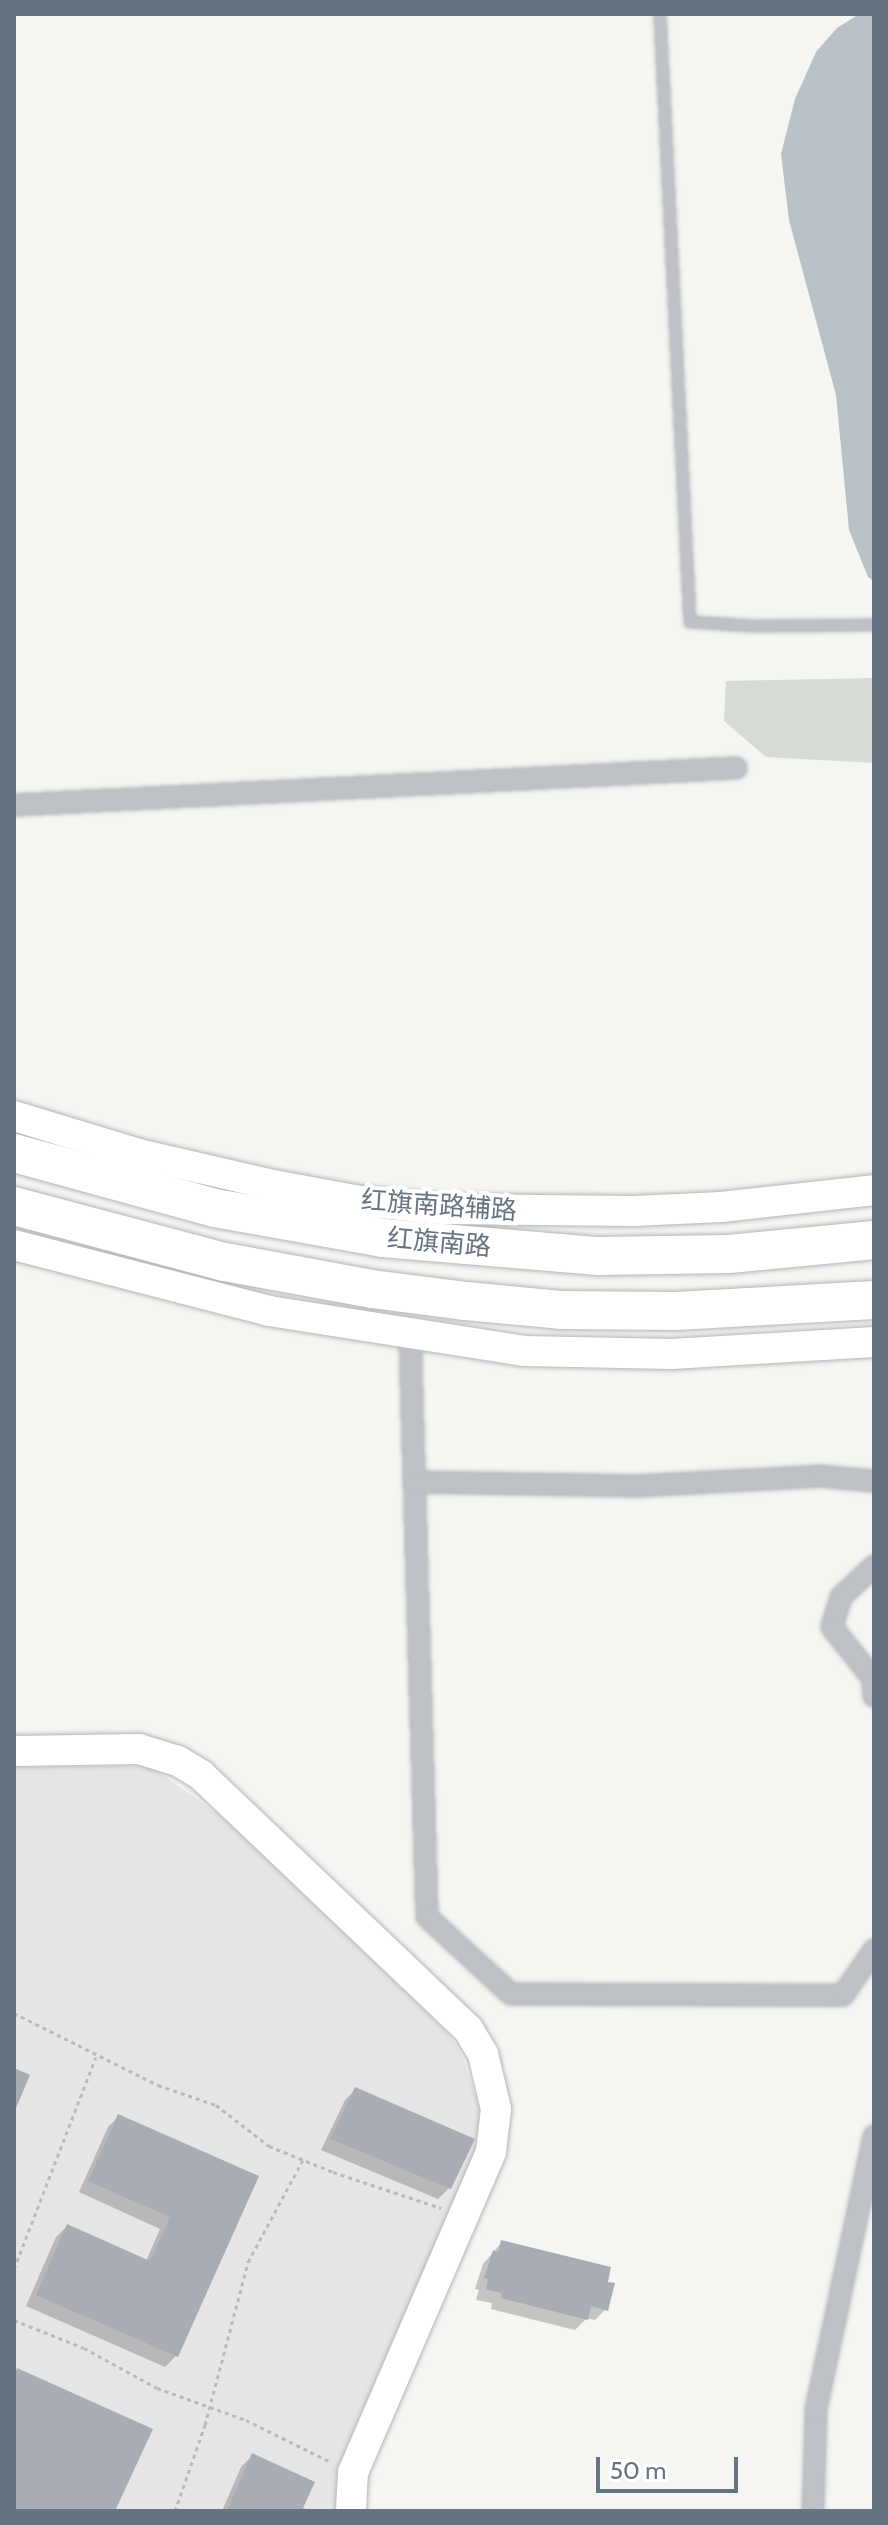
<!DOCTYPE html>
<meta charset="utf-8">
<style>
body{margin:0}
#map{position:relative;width:888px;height:2525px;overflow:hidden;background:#f5f5f2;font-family:Cabin,"Noto Sans SC",sans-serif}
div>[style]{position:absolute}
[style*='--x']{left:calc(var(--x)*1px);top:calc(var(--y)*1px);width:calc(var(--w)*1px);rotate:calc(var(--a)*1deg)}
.built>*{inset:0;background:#e5e6e5}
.green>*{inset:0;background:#d6dbd3}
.water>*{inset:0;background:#b8c2c7}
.shadow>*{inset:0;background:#0003}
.building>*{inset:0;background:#a7adb3}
.path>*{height:3px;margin-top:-1.5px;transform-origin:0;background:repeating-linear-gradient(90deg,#b8babd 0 4px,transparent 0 8px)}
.roads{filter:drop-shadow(0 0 2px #b3b7bb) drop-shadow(0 0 2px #b3b7bb)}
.lane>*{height:10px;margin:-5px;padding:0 5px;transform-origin:5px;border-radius:5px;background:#bec1c5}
.street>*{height:20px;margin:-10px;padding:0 10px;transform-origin:10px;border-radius:10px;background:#bec1c5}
.secondary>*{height:30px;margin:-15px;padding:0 15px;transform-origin:15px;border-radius:15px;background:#fff}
.highway>*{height:38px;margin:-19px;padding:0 19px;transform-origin:19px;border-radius:19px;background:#fff}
span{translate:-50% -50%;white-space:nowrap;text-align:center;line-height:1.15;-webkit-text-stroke:8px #fff;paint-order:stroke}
.street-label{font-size:26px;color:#667380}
.frame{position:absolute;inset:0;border:16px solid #667380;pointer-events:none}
.scale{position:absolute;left:596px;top:2457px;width:142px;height:36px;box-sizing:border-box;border:4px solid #667380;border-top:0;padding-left:10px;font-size:24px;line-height:28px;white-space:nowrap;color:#667380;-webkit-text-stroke:6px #fff;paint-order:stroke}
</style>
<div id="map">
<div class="built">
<i style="clip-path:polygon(150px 1766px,229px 1822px,447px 2032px,461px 2053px,479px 2106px,480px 2139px,465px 2183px,346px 2449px,336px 2511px,14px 2511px,14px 1767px)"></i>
</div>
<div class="green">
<i style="clip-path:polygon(874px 678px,874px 763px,766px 757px,724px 721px,726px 681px)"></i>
</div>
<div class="water">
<i style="clip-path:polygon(859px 14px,874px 14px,874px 581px,868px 577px,849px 530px,836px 395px,789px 220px,781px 154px,795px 99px,816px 52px,837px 28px)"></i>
</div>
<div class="shadow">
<i style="clip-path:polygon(356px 2089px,449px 2188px,438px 2199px,321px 2150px,345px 2100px)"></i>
<i style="clip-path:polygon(119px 2116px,256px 2177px,176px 2356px,165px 2367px,26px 2306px,56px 2237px,67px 2226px,146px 2261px,160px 2229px,79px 2192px,108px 2127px)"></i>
<i style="clip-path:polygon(502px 2242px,605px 2284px,606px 2309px,595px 2320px,587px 2318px,575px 2330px,491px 2309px,492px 2303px,476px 2300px,479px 2290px,475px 2289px,483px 2264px)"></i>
<i style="clip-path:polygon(252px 2456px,301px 2509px,306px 2511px,222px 2511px,241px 2467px)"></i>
</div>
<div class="building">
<i style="clip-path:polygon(14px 2068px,30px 2075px,14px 2113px)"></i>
<i style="clip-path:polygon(355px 2087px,475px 2139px,451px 2189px,330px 2139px)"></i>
<i style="clip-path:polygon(118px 2114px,259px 2176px,178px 2357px,36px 2295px,67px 2224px,150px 2261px,170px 2217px,88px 2181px)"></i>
<i style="clip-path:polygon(501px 2240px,611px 2267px,608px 2282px,615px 2283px,608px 2311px,591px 2306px,588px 2320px,501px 2298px,502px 2293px,486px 2289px,488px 2279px,484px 2278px,493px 2250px,498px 2252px)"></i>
<i style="clip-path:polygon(17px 2368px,153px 2429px,115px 2511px,14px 2511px,14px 2376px)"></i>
<i style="clip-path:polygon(252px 2453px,315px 2482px,303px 2508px,311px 2511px,227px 2511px)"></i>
</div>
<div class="path">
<i style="--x:14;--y:2013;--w:161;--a:26.6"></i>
<i style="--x:158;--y:2085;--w:61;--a:19"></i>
<i style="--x:216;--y:2105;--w:67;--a:37.7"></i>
<i style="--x:269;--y:2146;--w:69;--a:22.1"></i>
<i style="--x:333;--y:2172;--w:114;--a:18.4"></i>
<i style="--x:14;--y:2269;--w:227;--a:-68.9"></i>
<i style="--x:14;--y:2320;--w:75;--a:21.8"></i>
<i style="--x:84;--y:2348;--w:83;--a:28.7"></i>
<i style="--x:157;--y:2388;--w:95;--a:19.8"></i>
<i style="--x:246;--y:2420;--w:95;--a:26.3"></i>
<i style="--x:175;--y:2511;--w:91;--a:-70.8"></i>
<i style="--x:205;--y:2425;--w:169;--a:-75.2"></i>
<i style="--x:248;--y:2262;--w:116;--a:-61.7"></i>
</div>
<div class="roads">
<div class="lane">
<i style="--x:660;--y:14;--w:609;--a:87.18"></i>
<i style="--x:690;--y:622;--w:64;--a:3.6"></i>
<i style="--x:754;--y:626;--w:120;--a:-0.5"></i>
</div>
<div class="street">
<i style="--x:14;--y:805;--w:723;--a:-2.93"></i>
<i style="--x:410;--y:1334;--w:583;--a:88.33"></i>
<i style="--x:427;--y:1917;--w:114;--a:42.5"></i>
<i style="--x:511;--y:1994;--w:332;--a:0.2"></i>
<i style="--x:843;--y:1995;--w:55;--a:-55.4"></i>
<i style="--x:414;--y:1482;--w:223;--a:1"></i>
<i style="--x:637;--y:1486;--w:182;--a:-3.1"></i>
<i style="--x:819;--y:1476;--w:55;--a:5.2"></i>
<i style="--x:874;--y:1566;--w:45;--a:136.8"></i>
<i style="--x:841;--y:1597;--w:31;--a:107"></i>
<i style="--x:832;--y:1627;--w:66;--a:51.7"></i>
<i style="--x:873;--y:1679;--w:17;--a:87"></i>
<i style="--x:813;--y:2511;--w:102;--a:-88.3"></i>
<i style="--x:816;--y:2409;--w:279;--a:-78"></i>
</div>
<div class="secondary">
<i style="--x:14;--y:1116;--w:131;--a:16.9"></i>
<i style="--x:139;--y:1154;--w:138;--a:13"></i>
<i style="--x:273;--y:1185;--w:87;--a:10.5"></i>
<i style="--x:359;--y:1201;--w:83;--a:5.5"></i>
<i style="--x:442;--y:1209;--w:192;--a:0.6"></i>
<i style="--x:634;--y:1211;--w:87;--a:-2.6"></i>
<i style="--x:721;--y:1207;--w:154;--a:-6.3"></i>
<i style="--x:14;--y:1245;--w:263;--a:14.5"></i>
<i style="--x:269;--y:1311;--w:258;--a:8.9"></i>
<i style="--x:524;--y:1351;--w:148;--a:1.2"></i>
<i style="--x:672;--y:1354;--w:202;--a:-3.4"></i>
<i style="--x:14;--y:1751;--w:125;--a:-0.9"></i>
<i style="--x:139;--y:1749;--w:41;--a:17.1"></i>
<i style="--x:178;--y:1761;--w:27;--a:31"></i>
<i style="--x:201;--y:1775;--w:369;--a:43.6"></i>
<i style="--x:468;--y:2029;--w:29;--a:59"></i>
<i style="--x:483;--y:2054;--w:57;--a:76.7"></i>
<i style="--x:496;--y:2109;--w:43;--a:96.6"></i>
<i style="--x:491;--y:2152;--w:348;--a:113.3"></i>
<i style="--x:353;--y:2472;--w:39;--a:93"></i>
</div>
<div class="highway">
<i style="--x:14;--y:1153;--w:208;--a:15.3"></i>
<i style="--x:215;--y:1208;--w:171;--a:10.1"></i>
<i style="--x:383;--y:1238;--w:216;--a:4.8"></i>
<i style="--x:598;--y:1256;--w:131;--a:-0.9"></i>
<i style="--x:729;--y:1254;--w:146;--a:-5.5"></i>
<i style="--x:14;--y:1206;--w:218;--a:14.9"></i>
<i style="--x:225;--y:1262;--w:149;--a:10.4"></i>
<i style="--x:372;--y:1289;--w:95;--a:7.3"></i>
<i style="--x:466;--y:1301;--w:95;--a:5.4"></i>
<i style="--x:561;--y:1310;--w:115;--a:0.5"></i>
<i style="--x:676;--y:1311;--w:198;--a:-3.2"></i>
</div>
</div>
<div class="street-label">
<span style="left:439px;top:1206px;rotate:4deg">红旗南路辅路</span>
<span style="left:439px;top:1243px;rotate:5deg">红旗南路</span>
</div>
<div class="frame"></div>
<div class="scale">50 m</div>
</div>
